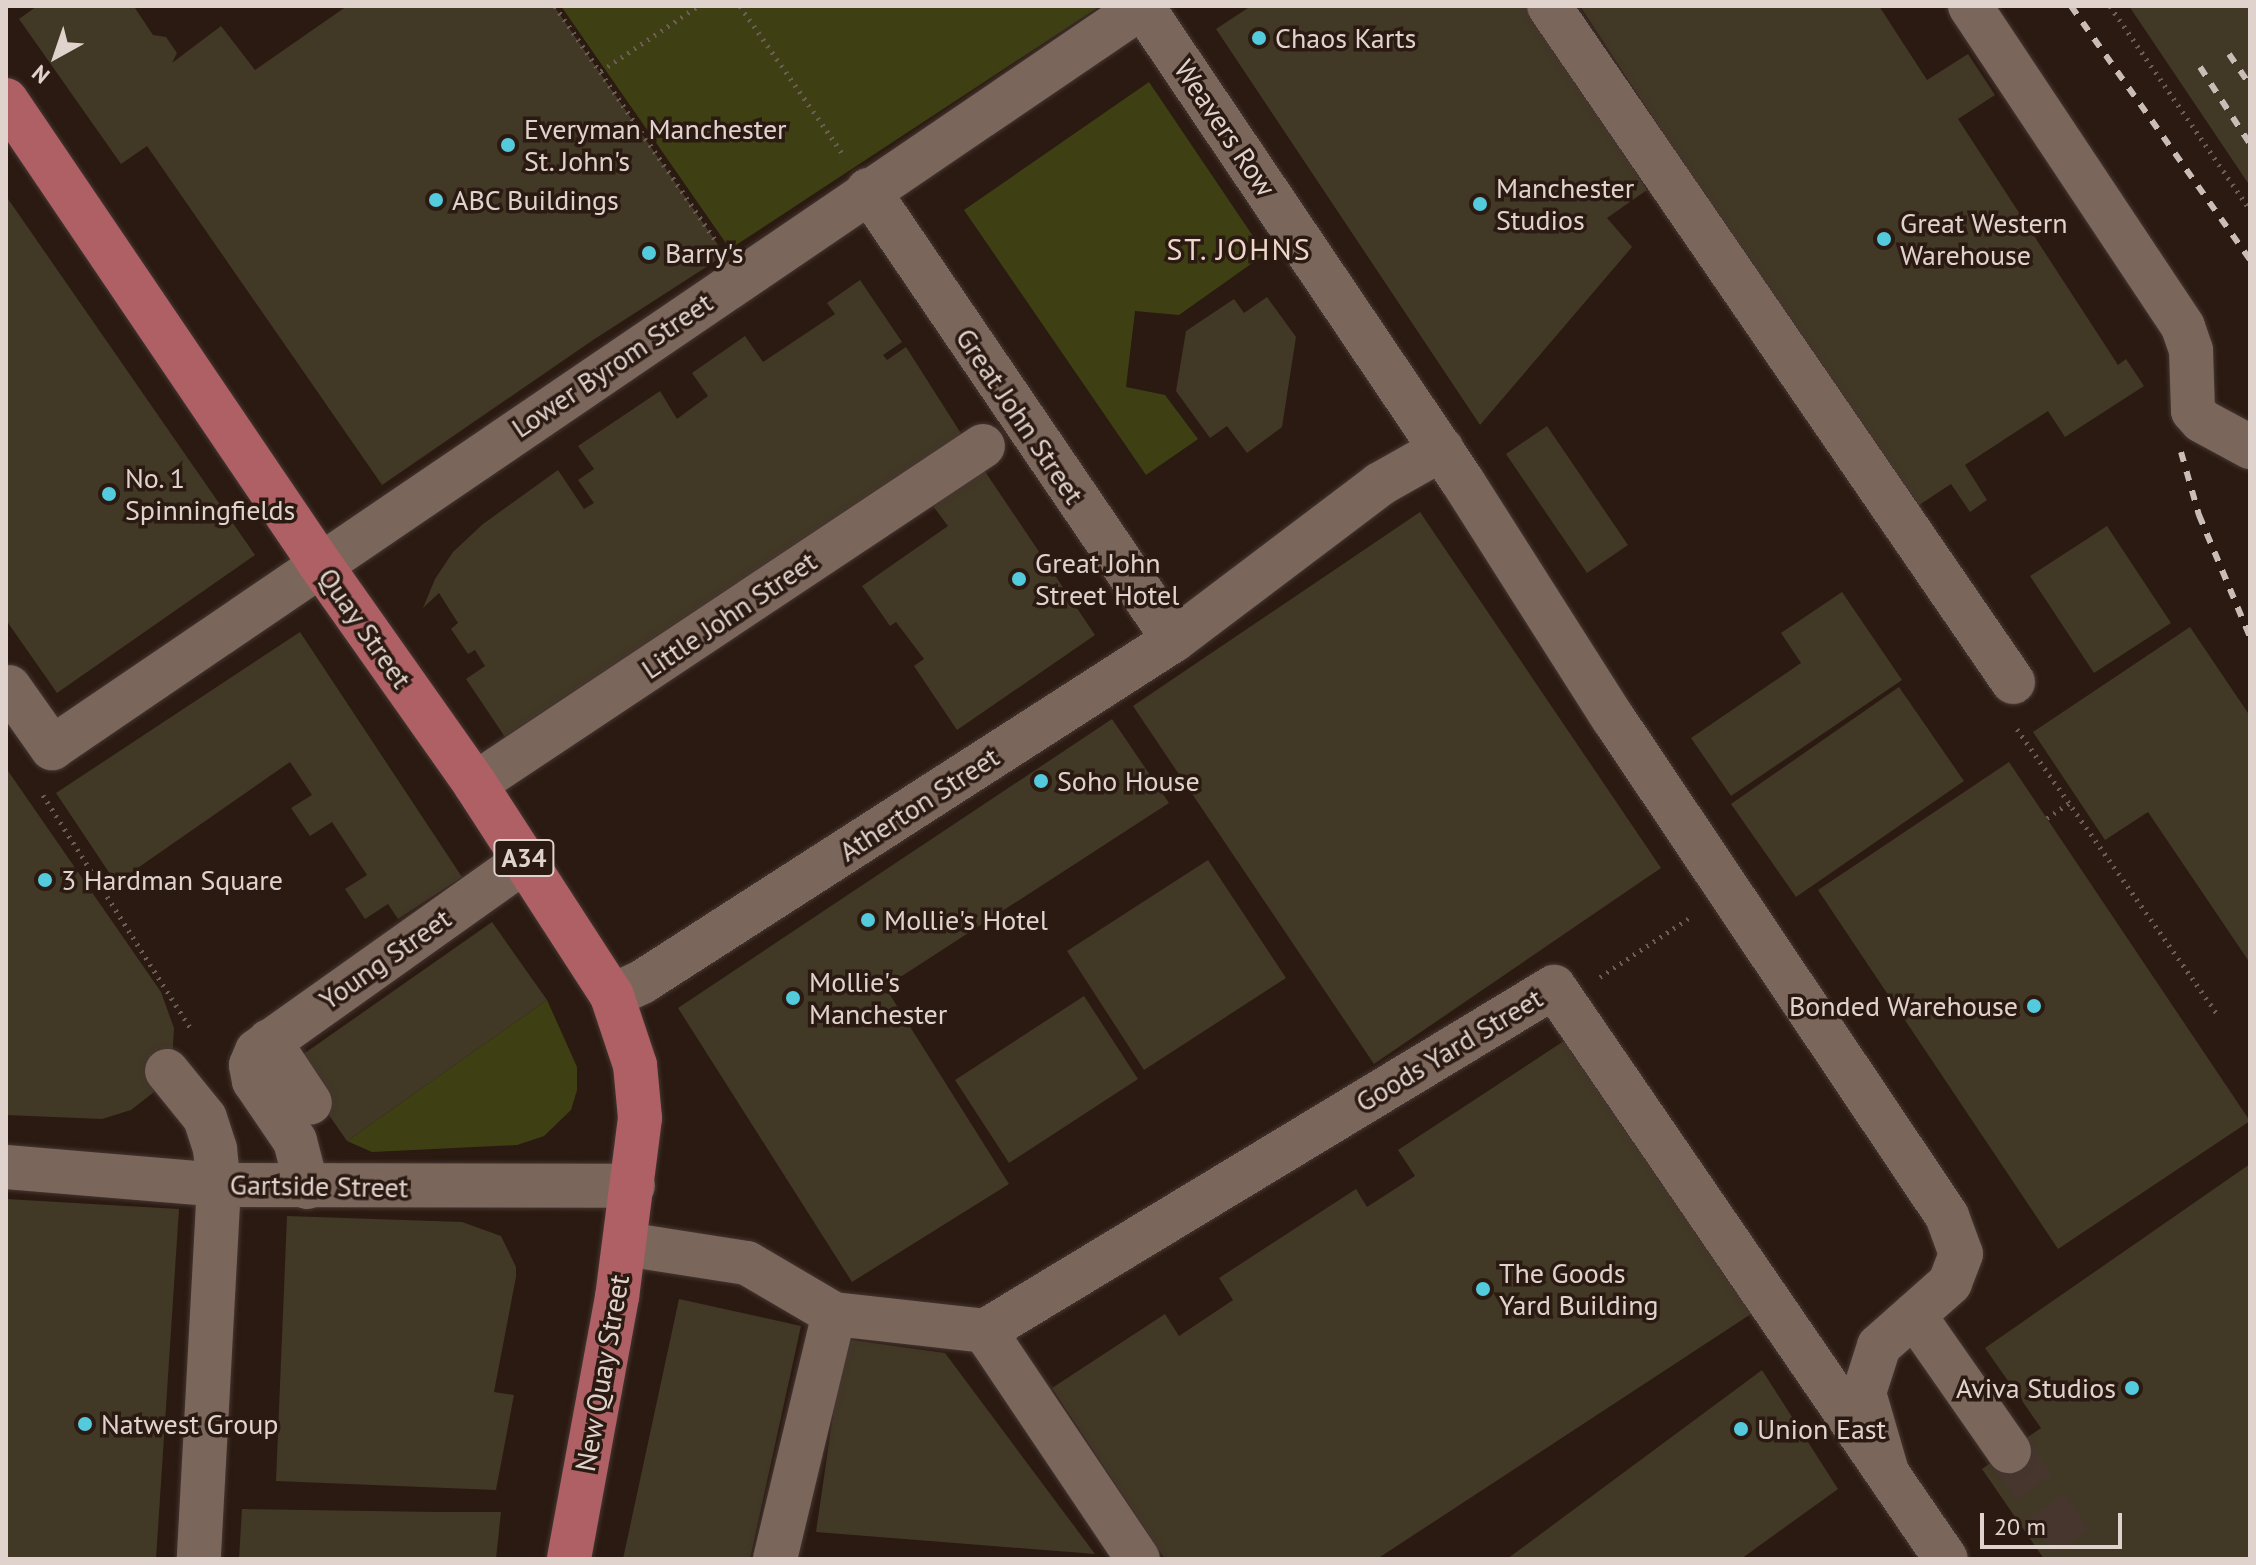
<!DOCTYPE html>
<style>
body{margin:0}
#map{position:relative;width:2256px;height:1565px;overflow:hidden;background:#2b1a11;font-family:"PT Sans",sans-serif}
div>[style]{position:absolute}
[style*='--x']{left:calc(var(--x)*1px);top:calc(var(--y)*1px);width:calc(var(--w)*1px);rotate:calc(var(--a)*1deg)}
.green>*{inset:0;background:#3e4014}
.building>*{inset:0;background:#423826}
.minor-tunnel>*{height:44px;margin-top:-22px;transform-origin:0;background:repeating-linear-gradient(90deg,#46362d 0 44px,transparent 0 66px)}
.path>*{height:5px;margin-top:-2.5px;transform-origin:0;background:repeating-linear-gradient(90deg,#6b5c54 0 2px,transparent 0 8px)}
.roads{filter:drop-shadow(0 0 2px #443632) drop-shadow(0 0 2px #443632)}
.minor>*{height:44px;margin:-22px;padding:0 22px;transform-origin:22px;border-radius:22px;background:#7b665c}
.major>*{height:44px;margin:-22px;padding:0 22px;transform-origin:22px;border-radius:22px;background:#af6065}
.rail>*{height:6px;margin-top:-3px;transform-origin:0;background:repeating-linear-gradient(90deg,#cabdb7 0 10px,transparent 0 20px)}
.dots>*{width:22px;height:22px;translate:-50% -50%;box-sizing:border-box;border:4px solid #2b1a11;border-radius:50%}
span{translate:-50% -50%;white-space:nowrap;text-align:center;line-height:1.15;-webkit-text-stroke:7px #2b1a11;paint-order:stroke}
.shield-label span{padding:2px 6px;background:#2b1a11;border:2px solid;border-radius:6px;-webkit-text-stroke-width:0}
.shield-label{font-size:26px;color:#e0d3ce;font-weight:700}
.poi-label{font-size:28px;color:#e0d3ce}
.left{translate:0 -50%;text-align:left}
.right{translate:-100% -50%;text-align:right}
.street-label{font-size:28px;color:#e0d3ce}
.neighbourhood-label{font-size:30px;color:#f0d7cb;letter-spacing:2px}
.frame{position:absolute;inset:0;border:8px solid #e0d3ce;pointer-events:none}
.north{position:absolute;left:16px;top:16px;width:80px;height:80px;-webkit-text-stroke:6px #2b1a11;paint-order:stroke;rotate:220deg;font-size:22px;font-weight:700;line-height:32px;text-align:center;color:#e0d3ce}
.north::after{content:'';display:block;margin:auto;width:28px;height:36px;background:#e0d3ce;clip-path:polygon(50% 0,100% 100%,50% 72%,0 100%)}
.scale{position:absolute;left:1980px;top:1513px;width:142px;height:36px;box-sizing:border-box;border:4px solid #e0d3ce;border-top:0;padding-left:10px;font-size:24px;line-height:28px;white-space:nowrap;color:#e0d3ce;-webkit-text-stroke:6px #2b1a11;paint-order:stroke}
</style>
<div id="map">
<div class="green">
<i style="clip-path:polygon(561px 6px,1100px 6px,730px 249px)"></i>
<i style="clip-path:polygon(1149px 82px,1265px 254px,1179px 315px,1135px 311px,1126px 387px,1165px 395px,1198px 439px,1146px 475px,964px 210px)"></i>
<i style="clip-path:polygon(547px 1000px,577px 1067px,577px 1090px,571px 1110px,544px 1136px,517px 1145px,372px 1152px,347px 1141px)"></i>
</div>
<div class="building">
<i style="clip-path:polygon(37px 6px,138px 6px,135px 8px,153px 35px,166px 37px,177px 53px,172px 63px,221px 26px,255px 70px,347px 6px,554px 6px,725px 255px,593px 340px,382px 485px,147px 146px,121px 164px,19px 19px)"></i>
<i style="clip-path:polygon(1251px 6px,1529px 6px,1647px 190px,1607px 218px,1632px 247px,1480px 425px,1216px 29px)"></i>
<i style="clip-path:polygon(1580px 6px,1879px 6px,1927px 80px,1968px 54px,1995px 95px,1958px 119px,2118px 365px,2126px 359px,2144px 386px,2065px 437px,2048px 411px,1965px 465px,1987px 500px,1970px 512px,1951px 484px,1910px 511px)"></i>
<i style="clip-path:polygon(2129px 6px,2250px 6px,2250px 186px)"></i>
<i style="clip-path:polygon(6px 196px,255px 555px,57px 693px,6px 620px)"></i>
<i style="clip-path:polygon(860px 280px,902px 342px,883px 355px,887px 360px,906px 347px,962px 435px,505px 737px,466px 679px,485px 666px,475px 650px,468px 654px,451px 629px,458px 623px,439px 593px,423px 608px,435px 579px,453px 552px,483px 524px,558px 470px,584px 509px,594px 503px,578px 480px,594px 469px,578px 446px,660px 391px,677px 419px,708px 396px,692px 373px,745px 336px,763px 362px,835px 314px,827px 303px)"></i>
<i style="clip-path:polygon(1267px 297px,1296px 337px,1282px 427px,1247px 453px,1227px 426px,1210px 438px,1176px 391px,1186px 331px,1234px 299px,1244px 313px)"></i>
<i style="clip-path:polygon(1547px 426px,1628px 545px,1587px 573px,1506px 454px)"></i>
<i style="clip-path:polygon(984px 470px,1095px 635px,957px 730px,914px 666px,924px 659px,896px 622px,890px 626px,862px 586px,948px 526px,933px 506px)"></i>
<i style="clip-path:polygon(1420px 512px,1661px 868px,1374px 1064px,1133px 706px)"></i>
<i style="clip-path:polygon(2107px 526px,2171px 623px,2094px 673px,2030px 576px)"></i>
<i style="clip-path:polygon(1842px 592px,1902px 680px,1731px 796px,1691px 738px,1801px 663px,1781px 633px)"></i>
<i style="clip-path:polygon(2190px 627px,2250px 716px,2250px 963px,2148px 812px,2105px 840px,2033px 732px)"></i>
<i style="clip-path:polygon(300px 632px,462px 877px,398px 919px,388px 904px,365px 919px,345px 889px,367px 875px,332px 822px,310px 836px,291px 808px,312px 795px,290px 762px,116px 883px,56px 793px)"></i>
<i style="clip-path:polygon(1899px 687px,1964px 781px,1796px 897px,1731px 804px)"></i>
<i style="clip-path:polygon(1112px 719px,1169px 803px,885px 987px,1009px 1184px,852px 1282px,678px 1008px)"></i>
<i style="clip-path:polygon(2009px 762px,2250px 1121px,2058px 1249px,1818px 890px)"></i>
<i style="clip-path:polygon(6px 768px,161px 992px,174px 1028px,172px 1063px,154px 1092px,131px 1110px,102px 1119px,6px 1115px)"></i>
<i style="clip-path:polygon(1208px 860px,1286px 978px,1144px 1070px,1067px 951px)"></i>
<i style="clip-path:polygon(492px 922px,547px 1000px,347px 1141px,292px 1062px)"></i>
<i style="clip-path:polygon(1084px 996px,1138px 1079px,1009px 1163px,955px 1080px)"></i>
<i style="clip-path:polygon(1573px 1035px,1754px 1312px,1377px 1559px,1165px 1559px,1052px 1388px,1165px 1314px,1179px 1336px,1233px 1300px,1219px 1278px,1356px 1189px,1367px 1207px,1415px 1176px,1398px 1150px)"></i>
<i style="clip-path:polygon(2250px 1164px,2250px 1559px,2044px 1559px,1982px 1469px,2041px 1428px,1985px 1348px)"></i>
<i style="clip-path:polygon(6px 1199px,179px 1209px,156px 1559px,6px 1559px)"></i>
<i style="clip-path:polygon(287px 1216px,462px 1222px,501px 1236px,516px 1267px,516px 1277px,494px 1392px,514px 1395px,496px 1490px,276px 1481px)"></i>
<i style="clip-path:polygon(679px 1299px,801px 1326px,750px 1559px,623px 1559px)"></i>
<i style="clip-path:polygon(844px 1339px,945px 1353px,1095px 1554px,816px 1532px)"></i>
<i style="clip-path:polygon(1762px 1370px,1838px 1489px,1741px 1559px,1507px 1559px)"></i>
<i style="clip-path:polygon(242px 1509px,437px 1512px,501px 1512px,496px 1559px,239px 1559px)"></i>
</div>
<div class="minor-tunnel">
<i style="--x:2009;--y:1451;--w:131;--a:55.6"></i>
</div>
<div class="path">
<i style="--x:555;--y:6;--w:283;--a:55.6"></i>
<i style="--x:740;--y:6;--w:179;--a:55.2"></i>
<i style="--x:2110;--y:6;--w:247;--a:55.5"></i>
<i style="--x:601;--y:71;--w:117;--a:-33.8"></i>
<i style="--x:2017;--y:729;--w:351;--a:54.9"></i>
<i style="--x:43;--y:795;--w:277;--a:57.7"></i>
<i style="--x:2047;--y:818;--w:27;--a:-34"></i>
<i style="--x:1600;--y:977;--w:110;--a:-33.5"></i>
</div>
<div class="roads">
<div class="minor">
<i style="--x:1142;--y:6;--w:574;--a:56.01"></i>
<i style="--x:1463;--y:482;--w:280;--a:57.6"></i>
<i style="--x:1613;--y:718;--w:600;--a:56.15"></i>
<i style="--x:1947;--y:1216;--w:40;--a:69.8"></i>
<i style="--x:1961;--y:1254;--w:31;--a:111"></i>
<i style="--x:1950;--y:1283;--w:95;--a:138.4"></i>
<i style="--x:1879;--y:1346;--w:49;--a:107.7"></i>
<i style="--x:1864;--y:1393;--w:82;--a:73.8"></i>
<i style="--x:1549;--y:6;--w:820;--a:55.53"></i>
<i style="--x:1970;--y:6;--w:385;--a:56.4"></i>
<i style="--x:2183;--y:327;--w:24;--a:71"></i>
<i style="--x:2191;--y:350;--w:61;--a:88.1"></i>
<i style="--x:2193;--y:411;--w:13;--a:48"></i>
<i style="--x:2202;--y:421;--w:55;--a:28.4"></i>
<i style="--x:868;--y:190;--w:544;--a:55.78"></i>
<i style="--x:9;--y:687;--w:75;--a:54.8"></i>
<i style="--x:52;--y:748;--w:1319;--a:-34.22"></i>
<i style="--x:475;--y:784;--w:610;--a:-33.64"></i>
<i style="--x:612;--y:996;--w:33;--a:-25"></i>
<i style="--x:642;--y:982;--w:632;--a:-32.74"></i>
<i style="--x:1174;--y:640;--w:258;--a:-37.1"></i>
<i style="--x:1380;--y:484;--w:71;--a:-29.4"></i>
<i style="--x:269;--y:1041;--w:74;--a:56.5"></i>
<i style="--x:167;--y:1071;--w:60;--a:51"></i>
<i style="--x:205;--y:1118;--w:33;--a:72"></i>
<i style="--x:215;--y:1149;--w:36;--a:84"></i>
<i style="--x:219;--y:1185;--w:375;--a:93.1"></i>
<i style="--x:6;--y:1167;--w:214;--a:4.8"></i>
<i style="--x:219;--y:1185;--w:414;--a:0.1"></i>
<i style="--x:307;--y:1187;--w:48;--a:-104.6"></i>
<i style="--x:295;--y:1141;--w:73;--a:-124.3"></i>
<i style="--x:254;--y:1081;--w:16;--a:-101"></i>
<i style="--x:251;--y:1065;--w:15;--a:-67"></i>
<i style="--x:257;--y:1051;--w:330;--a:-35.4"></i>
<i style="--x:625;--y:1244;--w:123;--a:8.9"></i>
<i style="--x:747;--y:1263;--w:101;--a:30.4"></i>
<i style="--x:834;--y:1314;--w:152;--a:6.4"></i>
<i style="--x:1914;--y:1315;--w:166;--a:55.1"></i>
<i style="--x:775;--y:1559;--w:252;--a:-76.5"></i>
<i style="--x:1138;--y:1559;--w:275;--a:-123.9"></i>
<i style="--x:985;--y:1331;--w:665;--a:-31.16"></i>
<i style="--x:1554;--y:987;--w:693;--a:55.58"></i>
</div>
<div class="major">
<i style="--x:6;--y:100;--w:560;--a:55.91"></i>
<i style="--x:320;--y:564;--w:269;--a:54.8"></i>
<i style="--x:475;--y:784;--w:252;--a:57.1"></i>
<i style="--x:612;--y:996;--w:73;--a:71.6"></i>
<i style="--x:635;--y:1065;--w:53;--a:84.6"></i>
<i style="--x:640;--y:1118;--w:180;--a:97.3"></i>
<i style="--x:617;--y:1297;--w:266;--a:100.4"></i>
</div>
</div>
<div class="rail">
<i style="--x:2071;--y:6;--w:311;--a:54.8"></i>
<i style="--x:2229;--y:54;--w:37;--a:56"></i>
<i style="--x:2200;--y:67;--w:92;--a:57"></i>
<i style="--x:2181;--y:452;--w:66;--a:74.1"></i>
<i style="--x:2199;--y:515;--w:132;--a:67.3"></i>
</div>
<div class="dots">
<i style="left:1259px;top:38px;background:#54cadd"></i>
<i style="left:508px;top:145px;background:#54cadd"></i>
<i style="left:436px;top:200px;background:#54cadd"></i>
<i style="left:1480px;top:204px;background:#54cadd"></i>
<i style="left:1884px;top:239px;background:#54cadd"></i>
<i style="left:649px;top:253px;background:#54cadd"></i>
<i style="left:109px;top:494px;background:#54cadd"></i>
<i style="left:1019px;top:579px;background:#54cadd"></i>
<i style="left:1041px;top:781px;background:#54cadd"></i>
<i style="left:45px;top:880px;background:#54cadd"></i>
<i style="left:868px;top:920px;background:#54cadd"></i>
<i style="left:793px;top:998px;background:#54cadd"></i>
<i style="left:2034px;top:1006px;background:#54cadd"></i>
<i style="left:1483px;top:1289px;background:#54cadd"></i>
<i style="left:2132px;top:1388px;background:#54cadd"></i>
<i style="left:85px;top:1424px;background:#54cadd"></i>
<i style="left:1741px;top:1429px;background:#54cadd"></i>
</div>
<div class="shield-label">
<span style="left:524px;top:858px">A34</span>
</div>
<div class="poi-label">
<span class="left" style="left:1275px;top:38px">Chaos Karts</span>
<span class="left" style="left:524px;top:145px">Everyman Manchester<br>St. John's</span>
<span class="left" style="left:1496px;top:204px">Manchester<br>Studios</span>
<span class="left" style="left:452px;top:200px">ABC Buildings</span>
<span class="left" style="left:1900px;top:239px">Great Western<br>Warehouse</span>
<span class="left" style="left:665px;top:253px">Barry's</span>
<span class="left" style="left:125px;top:494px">No. 1<br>Spinningfields</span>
<span class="left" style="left:1035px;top:579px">Great John<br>Street Hotel</span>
<span class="left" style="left:1057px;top:781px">Soho House</span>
<span class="left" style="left:61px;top:880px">3 Hardman Square</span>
<span class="left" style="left:884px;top:920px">Mollie's Hotel</span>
<span class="left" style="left:809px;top:998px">Mollie's<br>Manchester</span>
<span class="right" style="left:2018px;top:1006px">Bonded Warehouse</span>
<span class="left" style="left:1499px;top:1289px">The Goods<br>Yard Building</span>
<span class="right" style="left:2116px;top:1388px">Aviva Studios</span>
<span class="left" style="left:101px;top:1424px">Natwest Group</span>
<span class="left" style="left:1757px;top:1429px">Union East</span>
</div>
<div class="street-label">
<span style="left:1225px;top:128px;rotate:56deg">Weavers Row</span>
<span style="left:612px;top:365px;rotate:-34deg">Lower Byrom Street</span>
<span style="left:1020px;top:416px;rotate:56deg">Great John Street</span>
<span style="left:729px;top:615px;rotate:-34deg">Little John Street</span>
<span style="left:365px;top:628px;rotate:55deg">Quay Street</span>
<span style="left:919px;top:804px;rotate:-33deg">Atherton Street</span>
<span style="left:385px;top:959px;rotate:-35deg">Young Street</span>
<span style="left:1449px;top:1050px;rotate:-31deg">Goods Yard Street</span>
<span style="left:319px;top:1186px;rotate:1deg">Gartside Street</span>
<span style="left:602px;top:1373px;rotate:-80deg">New Quay Street</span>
</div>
<div class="neighbourhood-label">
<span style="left:1239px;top:249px">ST. JOHNS</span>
</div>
<div class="frame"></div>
<div class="north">N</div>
<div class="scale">20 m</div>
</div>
